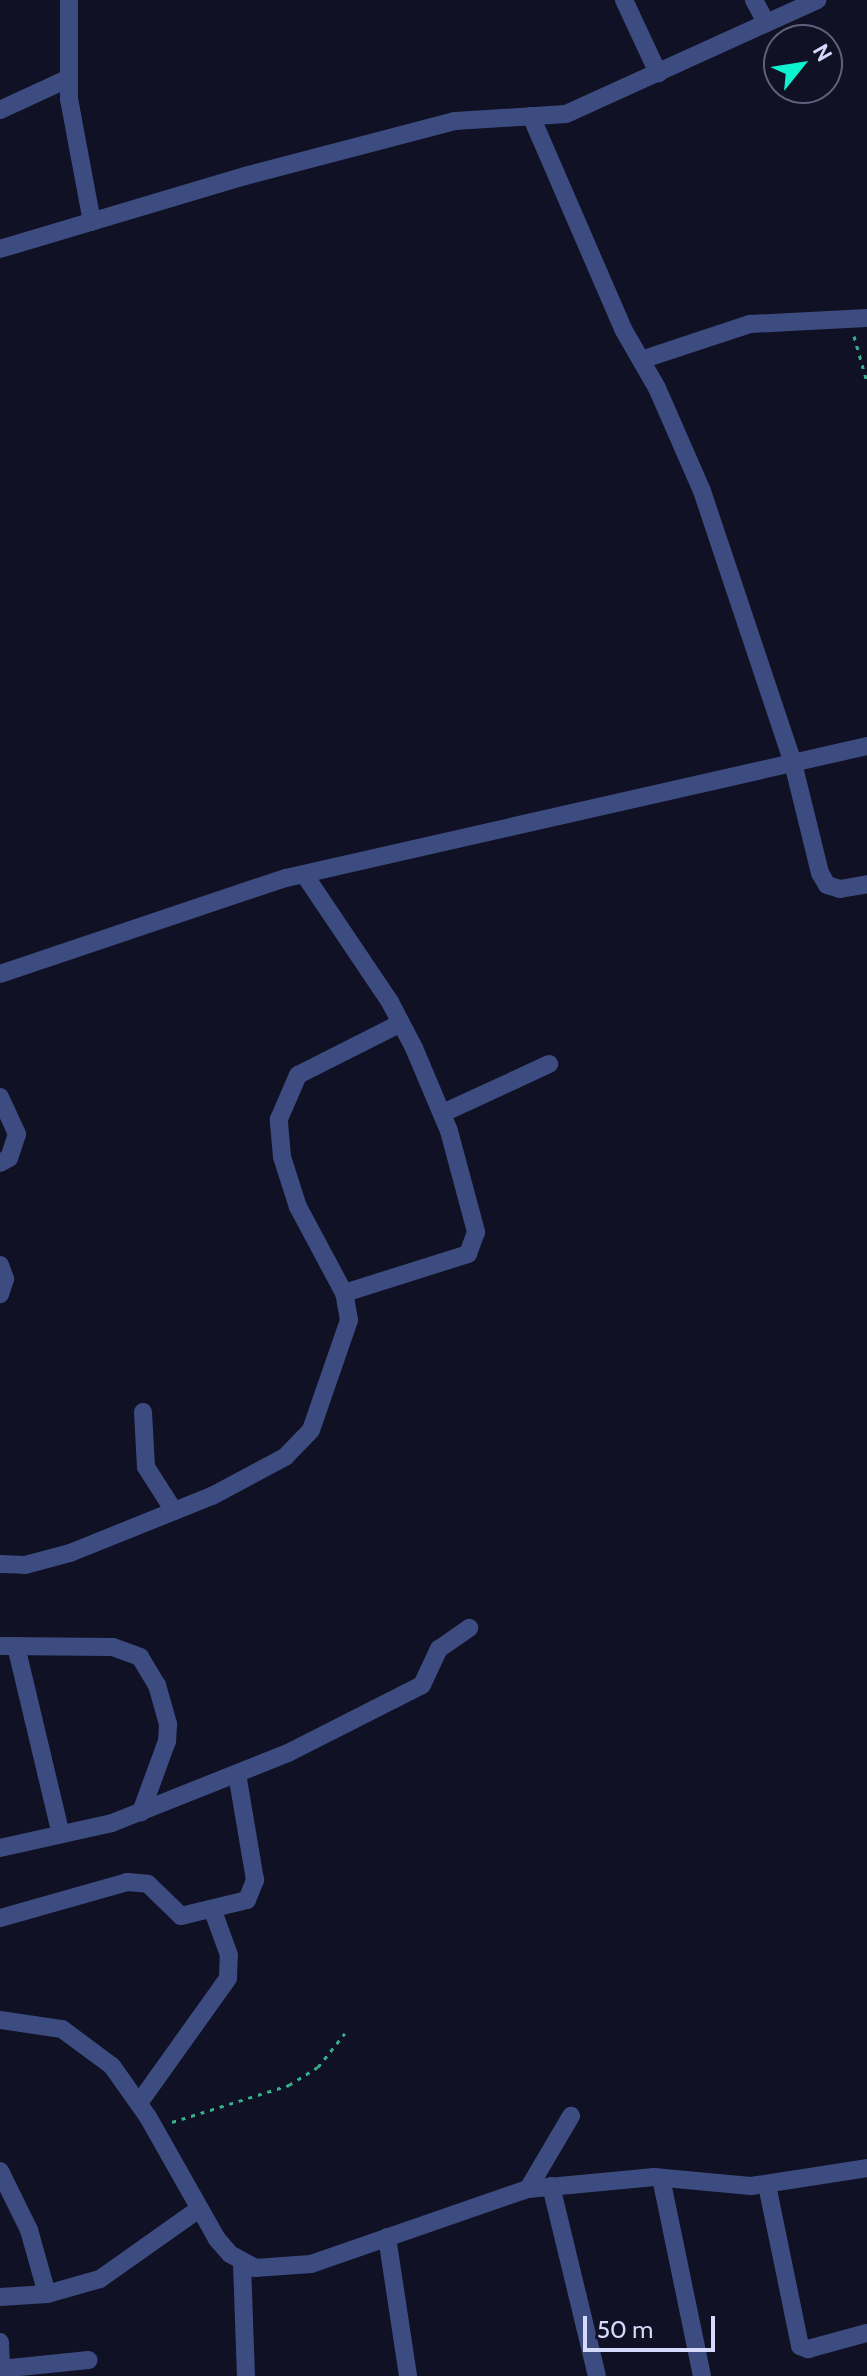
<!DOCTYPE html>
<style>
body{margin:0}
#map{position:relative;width:867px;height:2376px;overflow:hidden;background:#101124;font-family:Cabin,sans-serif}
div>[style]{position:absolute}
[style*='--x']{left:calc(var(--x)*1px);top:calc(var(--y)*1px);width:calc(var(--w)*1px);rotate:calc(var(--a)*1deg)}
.path>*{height:3px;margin-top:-1.5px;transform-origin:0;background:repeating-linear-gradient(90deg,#36b089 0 4px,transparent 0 10px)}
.minor>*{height:18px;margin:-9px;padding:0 9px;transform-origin:9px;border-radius:9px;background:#3d4c80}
span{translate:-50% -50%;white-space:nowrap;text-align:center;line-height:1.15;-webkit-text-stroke:8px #101124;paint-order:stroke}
.north{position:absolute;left:763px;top:24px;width:80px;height:80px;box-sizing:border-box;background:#101124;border:2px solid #5f617b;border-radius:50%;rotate:60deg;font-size:22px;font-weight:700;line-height:32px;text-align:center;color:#d5dafd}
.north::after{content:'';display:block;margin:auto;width:28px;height:36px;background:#0df1ce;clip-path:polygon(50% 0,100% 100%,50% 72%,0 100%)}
.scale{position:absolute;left:583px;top:2316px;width:132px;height:36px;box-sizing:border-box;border:4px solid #d5dafd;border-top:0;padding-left:10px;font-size:24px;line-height:28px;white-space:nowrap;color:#d5dafd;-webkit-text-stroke:6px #101124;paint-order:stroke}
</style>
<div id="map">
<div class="path">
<i style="--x:854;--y:336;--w:48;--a:74.2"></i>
<i style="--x:172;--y:2122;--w:123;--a:-17.5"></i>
<i style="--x:289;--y:2085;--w:34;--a:-32"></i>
<i style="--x:318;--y:2067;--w:43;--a:-51.5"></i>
</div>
<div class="minor">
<i style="--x:69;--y:0;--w:99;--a:90"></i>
<i style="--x:69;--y:99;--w:125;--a:79.4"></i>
<i style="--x:624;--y:0;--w:81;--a:65"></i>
<i style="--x:754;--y:0;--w:26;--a:62"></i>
<i style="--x:0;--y:110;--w:74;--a:-24.8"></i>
<i style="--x:531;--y:116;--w:232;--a:66.6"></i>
<i style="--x:623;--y:329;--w:68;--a:60"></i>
<i style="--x:657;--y:388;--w:112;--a:66.4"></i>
<i style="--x:702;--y:491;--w:287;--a:71.5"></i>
<i style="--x:793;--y:763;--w:113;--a:76.2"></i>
<i style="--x:820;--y:873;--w:14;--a:60"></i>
<i style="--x:827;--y:885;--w:14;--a:17"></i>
<i style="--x:840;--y:889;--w:27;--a:-10"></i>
<i style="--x:0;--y:249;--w:256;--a:-16.6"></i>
<i style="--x:245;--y:176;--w:217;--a:-14.7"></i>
<i style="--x:455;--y:121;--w:111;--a:-3.6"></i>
<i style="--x:566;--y:114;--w:276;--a:-24.4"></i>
<i style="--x:641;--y:360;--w:115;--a:-18.3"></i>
<i style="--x:750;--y:324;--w:117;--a:-2.9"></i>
<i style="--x:304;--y:874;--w:154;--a:56.1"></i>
<i style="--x:390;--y:1002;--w:52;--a:62.4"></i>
<i style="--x:414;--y:1048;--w:90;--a:67.1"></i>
<i style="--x:449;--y:1131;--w:105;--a:75"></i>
<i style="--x:476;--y:1232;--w:23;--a:110"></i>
<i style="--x:468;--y:1254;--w:130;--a:162.5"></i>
<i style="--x:0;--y:974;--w:302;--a:-18.6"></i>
<i style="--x:286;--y:878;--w:596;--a:-12.8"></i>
<i style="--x:0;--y:1097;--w:41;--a:65.3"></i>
<i style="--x:17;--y:1134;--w:25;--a:108"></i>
<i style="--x:9;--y:1158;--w:10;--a:151"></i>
<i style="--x:443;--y:1113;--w:117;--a:-24.8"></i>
<i style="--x:0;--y:1265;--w:15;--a:70"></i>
<i style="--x:5;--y:1279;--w:16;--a:108"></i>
<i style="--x:143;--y:1412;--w:55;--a:86.9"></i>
<i style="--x:146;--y:1467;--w:52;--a:57.5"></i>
<i style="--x:0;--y:1564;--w:25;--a:2"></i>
<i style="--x:25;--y:1565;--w:47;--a:-14.9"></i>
<i style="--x:70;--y:1553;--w:153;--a:-21.9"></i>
<i style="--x:212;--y:1496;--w:83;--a:-28.1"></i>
<i style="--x:285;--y:1457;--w:37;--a:-46"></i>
<i style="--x:311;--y:1430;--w:116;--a:-70.9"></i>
<i style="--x:349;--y:1320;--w:27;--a:-100"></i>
<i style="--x:344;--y:1293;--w:98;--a:-118.1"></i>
<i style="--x:298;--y:1207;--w:52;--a:-107.7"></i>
<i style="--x:282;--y:1157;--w:38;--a:-95"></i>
<i style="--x:279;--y:1119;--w:48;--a:-66.6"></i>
<i style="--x:298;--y:1075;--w:115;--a:-26.8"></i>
<i style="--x:0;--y:1646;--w:113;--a:0.5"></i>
<i style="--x:113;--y:1647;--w:29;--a:20"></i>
<i style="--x:140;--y:1657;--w:33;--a:59"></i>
<i style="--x:157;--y:1685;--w:41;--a:74.2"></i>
<i style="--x:168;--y:1724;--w:17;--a:93"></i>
<i style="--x:167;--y:1741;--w:76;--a:110.1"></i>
<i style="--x:16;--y:1646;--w:190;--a:76.6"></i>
<i style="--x:0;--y:1848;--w:115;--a:-12.6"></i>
<i style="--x:112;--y:1823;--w:189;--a:-21.7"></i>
<i style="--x:288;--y:1753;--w:150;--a:-26.9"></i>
<i style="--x:422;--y:1685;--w:40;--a:-65"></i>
<i style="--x:439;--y:1649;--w:37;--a:-35"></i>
<i style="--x:0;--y:1918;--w:132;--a:-15.8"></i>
<i style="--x:127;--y:1882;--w:21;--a:5"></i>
<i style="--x:148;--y:1884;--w:46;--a:44.1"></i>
<i style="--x:181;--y:1916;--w:68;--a:-13.6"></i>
<i style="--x:247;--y:1900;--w:22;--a:-68"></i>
<i style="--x:255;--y:1880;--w:108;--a:-99.6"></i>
<i style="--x:0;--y:2020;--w:63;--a:8.3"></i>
<i style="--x:62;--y:2029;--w:62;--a:36.5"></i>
<i style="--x:112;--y:2066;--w:62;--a:54.8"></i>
<i style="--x:148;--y:2117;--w:140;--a:60.5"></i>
<i style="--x:217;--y:2239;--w:20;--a:49"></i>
<i style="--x:230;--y:2254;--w:29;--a:29"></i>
<i style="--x:255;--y:2268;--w:56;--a:-4.1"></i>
<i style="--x:311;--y:2264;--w:230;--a:-19.1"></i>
<i style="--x:528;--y:2189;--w:127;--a:-5.4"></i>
<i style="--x:654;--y:2177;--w:97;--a:5.3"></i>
<i style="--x:751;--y:2186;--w:117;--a:-8.8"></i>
<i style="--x:139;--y:2103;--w:153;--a:-54.5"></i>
<i style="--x:228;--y:1978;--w:23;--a:-88"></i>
<i style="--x:229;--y:1955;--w:47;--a:-110"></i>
<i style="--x:0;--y:2171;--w:66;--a:63.8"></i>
<i style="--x:29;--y:2230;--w:66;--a:74.3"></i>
<i style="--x:661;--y:2178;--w:202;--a:78.3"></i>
<i style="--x:767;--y:2185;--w:164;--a:78.4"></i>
<i style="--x:800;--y:2346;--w:9;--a:21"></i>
<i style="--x:808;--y:2349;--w:61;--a:-15.2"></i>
<i style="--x:551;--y:2186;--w:195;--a:76.4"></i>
<i style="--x:528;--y:2189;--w:85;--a:-59.5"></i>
<i style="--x:387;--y:2237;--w:141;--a:81.4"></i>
<i style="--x:242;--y:2263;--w:113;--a:88"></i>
<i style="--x:0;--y:2297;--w:47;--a:-3.7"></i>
<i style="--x:47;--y:2294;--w:55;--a:-15.8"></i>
<i style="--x:100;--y:2279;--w:121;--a:-35.3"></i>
<i style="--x:0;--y:2342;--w:27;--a:88"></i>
<i style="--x:0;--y:2369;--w:89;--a:-5.8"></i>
</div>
<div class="north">N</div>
<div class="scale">50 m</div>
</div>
